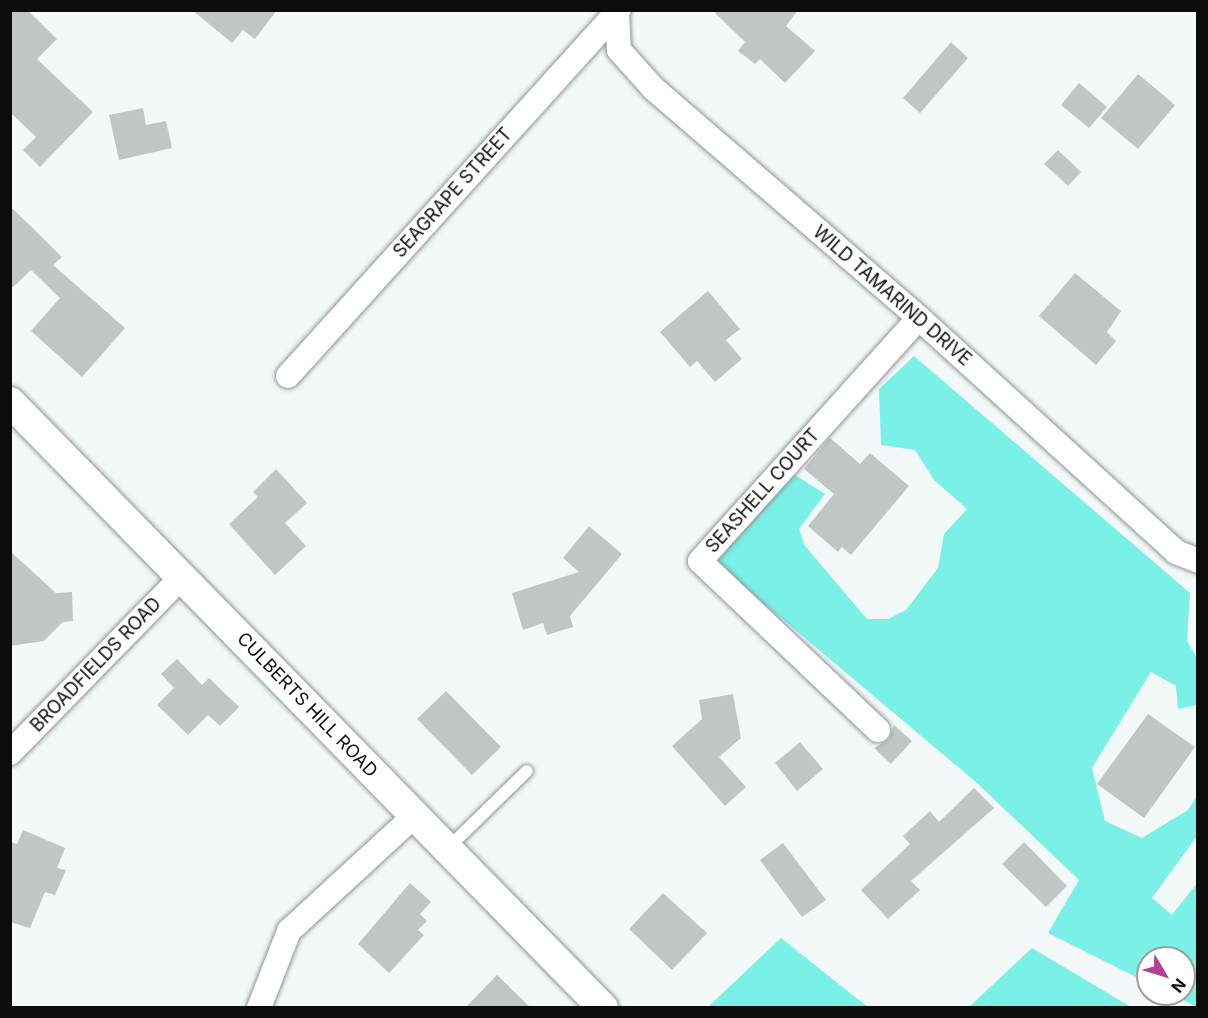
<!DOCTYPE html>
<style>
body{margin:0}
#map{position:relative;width:1208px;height:1018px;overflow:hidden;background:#f3f9f9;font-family:Inter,sans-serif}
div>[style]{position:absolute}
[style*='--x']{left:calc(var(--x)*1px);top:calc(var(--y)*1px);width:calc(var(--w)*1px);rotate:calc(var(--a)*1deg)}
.green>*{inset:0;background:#7af0e6}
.building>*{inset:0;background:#c0c5c5}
.roads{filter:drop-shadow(0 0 2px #8f9494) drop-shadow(0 0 2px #8f9494)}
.service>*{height:12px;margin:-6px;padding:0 6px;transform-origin:6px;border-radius:6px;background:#fff}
.minor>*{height:24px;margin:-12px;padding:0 12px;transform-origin:12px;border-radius:12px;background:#fff}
.tertiary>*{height:30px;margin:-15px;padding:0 15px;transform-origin:15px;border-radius:15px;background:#fff}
span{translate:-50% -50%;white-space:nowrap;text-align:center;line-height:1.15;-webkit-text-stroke:5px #fff;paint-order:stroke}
.street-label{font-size:18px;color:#0b0d0d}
.frame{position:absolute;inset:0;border:12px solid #0b0d0d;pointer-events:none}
.north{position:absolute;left:1136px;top:946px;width:60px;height:60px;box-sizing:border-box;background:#fff;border:2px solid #9d9e9e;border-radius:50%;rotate:128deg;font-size:16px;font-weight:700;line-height:24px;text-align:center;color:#0b0d0d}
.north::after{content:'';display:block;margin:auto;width:21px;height:27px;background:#b33f97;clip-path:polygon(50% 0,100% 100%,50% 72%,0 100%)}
</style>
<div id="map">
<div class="green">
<i style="clip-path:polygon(914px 356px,1190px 593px,1187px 641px,1197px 658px,1197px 705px,1178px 709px,1176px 686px,1151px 672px,1092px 768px,1105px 821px,1142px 838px,1188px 810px,1197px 796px,1197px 836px,1152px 898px,1172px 915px,1197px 883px,1197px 1007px,1171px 994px,1184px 994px,1184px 958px,1148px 958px,1148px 983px,1048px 933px,1079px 880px,977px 783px,711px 559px,795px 475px,825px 494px,799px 529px,805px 546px,867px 619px,888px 619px,906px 610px,938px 568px,944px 534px,967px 509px,934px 480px,915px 450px,881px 445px,879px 389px)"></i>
<i style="clip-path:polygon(781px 938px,850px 993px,868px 1007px,708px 1007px)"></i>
<i style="clip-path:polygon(1032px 948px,1131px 1007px,969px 1007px)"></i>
</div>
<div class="building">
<i style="clip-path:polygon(10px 10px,27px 10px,57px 39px,37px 59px,93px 112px,40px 167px,23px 150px,36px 137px,10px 112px)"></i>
<i style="clip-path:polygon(192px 10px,277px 10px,255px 39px,243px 30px,232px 43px)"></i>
<i style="clip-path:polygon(712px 10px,798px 10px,786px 26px,815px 51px,785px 83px,760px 59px,755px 64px,738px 51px,745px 42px)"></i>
<i style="clip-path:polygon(951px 42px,968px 58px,920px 113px,903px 98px)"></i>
<i style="clip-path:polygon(1138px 74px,1175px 105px,1138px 149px,1101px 118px)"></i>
<i style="clip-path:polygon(1079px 83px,1107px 107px,1089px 128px,1061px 105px)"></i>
<i style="clip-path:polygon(143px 108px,146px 125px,166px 121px,172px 148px,119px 160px,109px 115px)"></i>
<i style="clip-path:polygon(1058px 150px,1081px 172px,1068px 186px,1044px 164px)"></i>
<i style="clip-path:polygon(10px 206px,62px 257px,53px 265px,125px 328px,82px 377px,31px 331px,60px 298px,31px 270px,10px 290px)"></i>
<i style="clip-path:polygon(1075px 273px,1121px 311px,1107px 332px,1116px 341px,1096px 365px,1039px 316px)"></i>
<i style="clip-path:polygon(708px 291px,740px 329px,726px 340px,742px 359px,715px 382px,697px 361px,690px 367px,660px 332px)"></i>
<i style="clip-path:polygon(830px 438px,860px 464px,870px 453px,909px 486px,851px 555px,842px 547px,838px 552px,808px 526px,834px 494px,804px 469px)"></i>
<i style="clip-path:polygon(276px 469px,307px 503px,285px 523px,306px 546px,275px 575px,229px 524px,258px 497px,253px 492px)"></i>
<i style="clip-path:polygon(589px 526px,622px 554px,570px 616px,573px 627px,547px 635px,543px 623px,523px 630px,512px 593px,579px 572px,563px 558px)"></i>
<i style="clip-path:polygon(10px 551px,56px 593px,72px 592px,73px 621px,63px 622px,44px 641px,10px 646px)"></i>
<i style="clip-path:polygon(177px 659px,202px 685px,209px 678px,239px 707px,220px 726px,208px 715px,188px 735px,157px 705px,174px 688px,161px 674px)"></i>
<i style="clip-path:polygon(446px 691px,501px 747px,472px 775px,417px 719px)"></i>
<i style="clip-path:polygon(733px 694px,741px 738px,719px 757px,746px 787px,725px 806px,672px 746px,702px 719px,699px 700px)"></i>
<i style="clip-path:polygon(1148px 714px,1195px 747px,1144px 818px,1097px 784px)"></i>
<i style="clip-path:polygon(894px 725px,912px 741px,891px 764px,874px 748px,889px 739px)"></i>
<i style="clip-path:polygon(800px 742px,823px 769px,797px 791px,775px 763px)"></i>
<i style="clip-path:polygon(974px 788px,994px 808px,911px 881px,920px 890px,888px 919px,861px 890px,910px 844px,903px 836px,930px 811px,939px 822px)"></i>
<i style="clip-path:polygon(23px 830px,65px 848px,57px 868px,66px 870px,55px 895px,45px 892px,30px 928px,10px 922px,10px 842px,17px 844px)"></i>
<i style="clip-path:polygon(1024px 842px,1067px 886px,1046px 907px,1002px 864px)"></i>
<i style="clip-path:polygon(783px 843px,826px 900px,802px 917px,760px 860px)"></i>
<i style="clip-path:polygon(410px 883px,431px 902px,420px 914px,427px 921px,418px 930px,424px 935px,389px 973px,358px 944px)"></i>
<i style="clip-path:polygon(663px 893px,707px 933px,672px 970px,629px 929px)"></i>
<i style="clip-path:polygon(497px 975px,531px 1008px,465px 1008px)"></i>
</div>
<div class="roads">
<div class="service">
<i style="--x:448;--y:848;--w:110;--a:-44.3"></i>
</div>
<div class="minor">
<i style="--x:617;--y:13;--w:37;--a:87"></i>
<i style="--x:619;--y:50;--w:52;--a:48.1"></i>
<i style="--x:654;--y:89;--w:350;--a:40.8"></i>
<i style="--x:919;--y:318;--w:348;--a:42.3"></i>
<i style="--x:1176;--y:552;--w:24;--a:22"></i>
<i style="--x:288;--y:376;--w:493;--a:-47.9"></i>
<i style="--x:878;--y:730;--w:245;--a:-136.5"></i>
<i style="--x:700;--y:561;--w:327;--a:-48"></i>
<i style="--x:10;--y:753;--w:246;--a:-45.7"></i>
<i style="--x:259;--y:1008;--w:83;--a:-68.7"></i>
<i style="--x:289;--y:931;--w:171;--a:-42.6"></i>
</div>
<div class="tertiary">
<i style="--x:10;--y:402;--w:848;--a:45.62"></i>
</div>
</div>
<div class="street-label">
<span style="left:453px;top:193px;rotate:-48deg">SEAGRAPE STREET</span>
<span style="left:892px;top:296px;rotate:41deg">WILD TAMARIND DRIVE</span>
<span style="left:763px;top:491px;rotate:-48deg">SEASHELL COURT</span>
<span style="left:96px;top:665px;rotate:-46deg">BROADFIELDS ROAD</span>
<span style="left:307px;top:705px;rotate:46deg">CULBERTS HILL ROAD</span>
</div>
<div class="frame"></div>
<div class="north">N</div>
</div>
